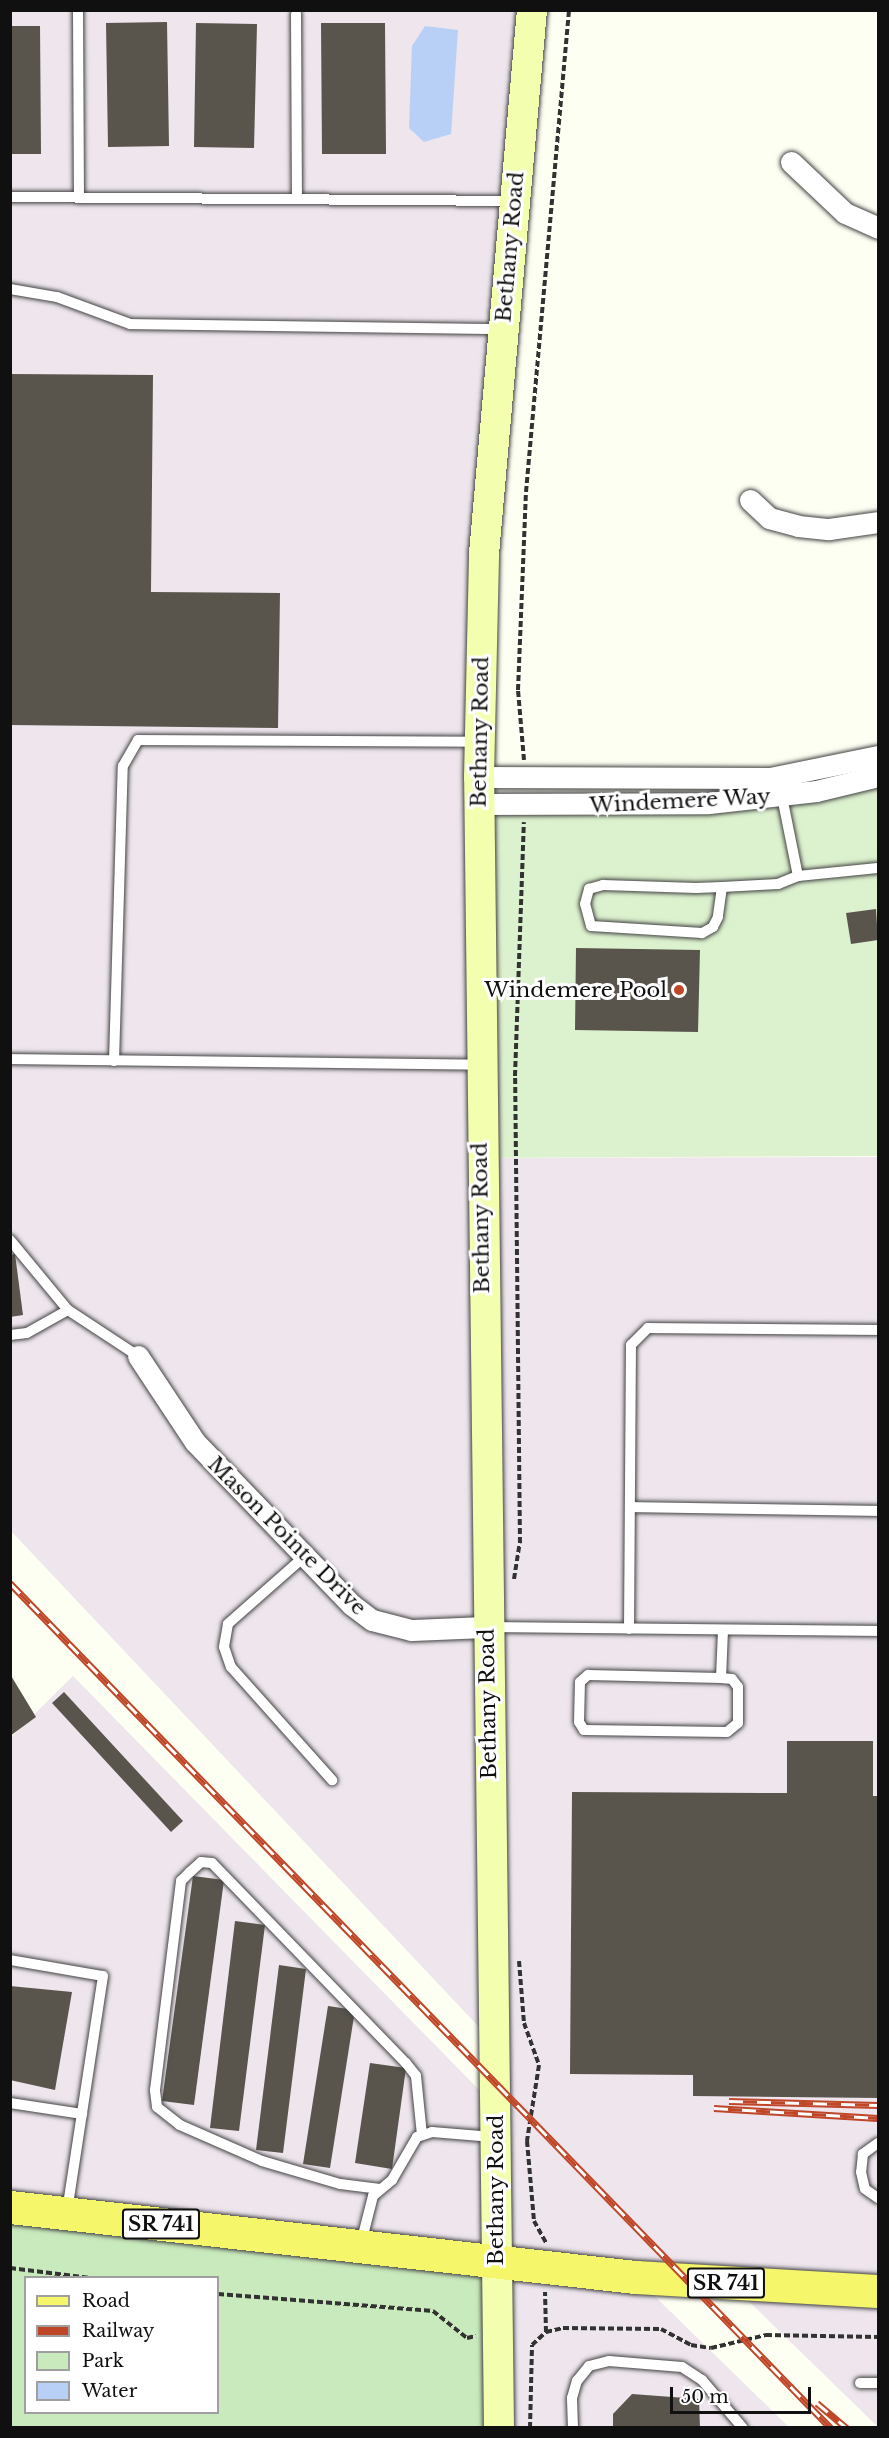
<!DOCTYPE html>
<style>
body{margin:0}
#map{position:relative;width:889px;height:2438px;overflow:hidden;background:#fefff3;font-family:"Libre Baskerville",serif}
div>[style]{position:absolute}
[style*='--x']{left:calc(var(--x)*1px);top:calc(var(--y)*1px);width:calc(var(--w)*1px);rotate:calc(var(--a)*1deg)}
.industrial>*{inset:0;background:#eee5ed}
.green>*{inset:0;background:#c9eabc}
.pitch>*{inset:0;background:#dcf1ce}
.water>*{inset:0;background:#b8d0f6}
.building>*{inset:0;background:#59544c}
.path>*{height:4px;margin-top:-2px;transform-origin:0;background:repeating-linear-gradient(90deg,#323232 0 6px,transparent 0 9px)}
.roads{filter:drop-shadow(0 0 2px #434343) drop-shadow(0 0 2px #434343)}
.lane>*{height:10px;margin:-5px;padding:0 5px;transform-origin:5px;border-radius:5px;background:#fff}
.street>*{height:21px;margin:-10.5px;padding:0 10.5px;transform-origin:10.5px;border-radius:10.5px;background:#fff}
.secondary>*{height:30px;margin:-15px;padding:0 15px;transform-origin:15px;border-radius:15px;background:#f3feaf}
.primary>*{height:33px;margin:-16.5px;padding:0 16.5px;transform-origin:16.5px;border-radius:16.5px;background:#f6f66b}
.rail>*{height:7px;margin-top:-3.5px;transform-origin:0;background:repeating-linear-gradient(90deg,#fff 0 14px,#c04628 0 28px);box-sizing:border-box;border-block:2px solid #c04628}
.dots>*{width:16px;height:16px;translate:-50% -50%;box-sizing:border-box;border:3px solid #fff;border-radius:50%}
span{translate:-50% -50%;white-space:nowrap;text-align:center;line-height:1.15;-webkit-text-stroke:6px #fff;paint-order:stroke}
.shield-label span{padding:2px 4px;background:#fff;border:2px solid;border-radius:4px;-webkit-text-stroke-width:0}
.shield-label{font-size:20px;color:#101010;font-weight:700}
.street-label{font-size:21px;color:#101010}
.poi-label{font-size:21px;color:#101010}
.right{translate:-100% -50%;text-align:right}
.frame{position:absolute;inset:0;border:12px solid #101010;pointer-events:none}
.legend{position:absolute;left:24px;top:2276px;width:195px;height:138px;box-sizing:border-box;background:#fff;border:2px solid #9f9f9f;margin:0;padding:8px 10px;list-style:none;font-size:18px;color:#101010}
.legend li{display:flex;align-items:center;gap:12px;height:30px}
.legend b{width:30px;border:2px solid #9f9f9f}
.scale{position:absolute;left:670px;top:2387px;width:141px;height:27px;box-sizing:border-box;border:3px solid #101010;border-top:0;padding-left:8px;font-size:18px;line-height:21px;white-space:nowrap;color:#101010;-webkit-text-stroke:4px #fff;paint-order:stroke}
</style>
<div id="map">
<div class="industrial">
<i style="clip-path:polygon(10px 11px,532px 11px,495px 414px,481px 1158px,878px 1157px,878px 2427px,730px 2283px,636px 2278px,789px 2427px,499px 2427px,498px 2339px,11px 2211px,10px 1738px,73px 1676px,495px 2106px,495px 2044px,11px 1531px)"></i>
</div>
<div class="green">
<i style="clip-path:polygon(evenodd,10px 2211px,497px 2264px,499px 2427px,11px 2427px,10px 2211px,26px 2278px,218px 2278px,218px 2412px,26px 2412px,26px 2278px)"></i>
</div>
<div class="pitch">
<i style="clip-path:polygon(878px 776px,878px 1156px,480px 1158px,478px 804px,639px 806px)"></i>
</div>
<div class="water">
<i style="clip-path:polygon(425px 26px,458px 30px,451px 134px,424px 142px,409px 128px,412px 46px)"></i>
</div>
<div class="building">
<i style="clip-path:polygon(167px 22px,169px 146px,108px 147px,106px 23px)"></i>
<i style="clip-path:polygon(196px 23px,257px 24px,254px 148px,194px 147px)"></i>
<i style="clip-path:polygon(321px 23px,385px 23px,386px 154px,322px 154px)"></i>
<i style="clip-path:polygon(10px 26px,40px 26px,41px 154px,10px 154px)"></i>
<i style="clip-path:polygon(10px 374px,153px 375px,151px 592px,280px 593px,278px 728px,10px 725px)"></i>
<i style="clip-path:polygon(876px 909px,878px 940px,851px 944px,846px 913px)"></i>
<i style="clip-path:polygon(576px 948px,700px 950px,698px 1032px,575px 1030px)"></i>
<i style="clip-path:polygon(15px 1254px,23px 1315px,10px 1317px,10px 1255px)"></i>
<i style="clip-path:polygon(10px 1674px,36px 1717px,10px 1736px)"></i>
<i style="clip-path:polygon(64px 1692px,183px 1821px,171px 1832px,52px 1703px)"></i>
<i style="clip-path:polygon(787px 1741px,873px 1741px,873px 1796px,878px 1796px,878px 2098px,693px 2096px,693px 2075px,570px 2074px,572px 1792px,787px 1793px)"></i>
<i style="clip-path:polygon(193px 1876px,224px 1880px,194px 2105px,162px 2101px)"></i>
<i style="clip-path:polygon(235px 1921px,265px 1925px,239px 2131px,210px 2128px)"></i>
<i style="clip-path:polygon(279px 1965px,306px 1969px,283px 2153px,256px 2150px)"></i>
<i style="clip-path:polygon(10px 1986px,72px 1992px,55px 2090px,10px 2080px)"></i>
<i style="clip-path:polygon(328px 2006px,355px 2010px,330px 2168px,303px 2164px)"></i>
<i style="clip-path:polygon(370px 2063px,406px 2068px,392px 2169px,355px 2163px)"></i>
<i style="clip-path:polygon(632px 2394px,699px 2399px,700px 2428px,613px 2428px,613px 2414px)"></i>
</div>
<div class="path">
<i style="--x:524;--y:760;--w:70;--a:-94.9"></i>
<i style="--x:518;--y:690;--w:198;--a:-87.7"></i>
<i style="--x:526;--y:492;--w:484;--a:-84.9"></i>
<i style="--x:514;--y:1579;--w:36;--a:-81"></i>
<i style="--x:520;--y:1543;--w:467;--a:-90.6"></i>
<i style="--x:515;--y:1076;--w:254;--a:-88"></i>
<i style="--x:519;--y:1961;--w:62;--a:85.4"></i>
<i style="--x:524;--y:2023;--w:45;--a:70.3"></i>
<i style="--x:539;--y:2065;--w:77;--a:99"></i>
<i style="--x:527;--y:2141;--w:80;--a:85"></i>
<i style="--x:534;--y:2221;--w:25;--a:61"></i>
<i style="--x:10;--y:2268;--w:81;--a:7.1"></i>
<i style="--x:218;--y:2294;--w:216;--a:4.5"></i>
<i style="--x:433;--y:2311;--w:43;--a:38.5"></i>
<i style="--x:467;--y:2338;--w:9;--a:-13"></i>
<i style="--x:546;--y:2332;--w:17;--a:-13"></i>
<i style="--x:563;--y:2328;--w:98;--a:0.6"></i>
<i style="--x:661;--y:2329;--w:34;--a:28"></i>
<i style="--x:691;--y:2345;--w:20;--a:9"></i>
<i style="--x:711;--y:2348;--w:57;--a:-13.3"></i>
<i style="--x:766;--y:2335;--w:112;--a:1"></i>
<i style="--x:530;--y:2428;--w:83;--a:-88.6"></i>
<i style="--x:532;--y:2345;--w:19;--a:-43"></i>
<i style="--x:546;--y:2332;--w:40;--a:-91.4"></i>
</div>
<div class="roads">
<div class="lane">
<i style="--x:78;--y:10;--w:188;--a:89.7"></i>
<i style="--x:296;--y:14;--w:185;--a:89.7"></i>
<i style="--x:10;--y:197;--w:504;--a:0.45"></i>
<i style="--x:10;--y:289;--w:48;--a:9.7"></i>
<i style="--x:57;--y:297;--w:78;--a:20.3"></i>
<i style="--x:130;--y:324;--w:372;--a:0.8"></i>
<i style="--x:798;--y:876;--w:80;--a:-5.7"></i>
<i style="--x:722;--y:887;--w:30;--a:98"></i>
<i style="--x:718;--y:917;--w:11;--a:117"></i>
<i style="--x:713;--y:927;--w:13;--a:151"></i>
<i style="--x:702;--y:933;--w:111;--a:-176.4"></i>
<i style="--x:591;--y:926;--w:23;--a:-105"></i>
<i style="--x:585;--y:904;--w:16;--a:-75"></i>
<i style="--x:589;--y:889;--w:15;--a:-16"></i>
<i style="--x:603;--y:885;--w:93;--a:1.8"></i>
<i style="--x:696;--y:888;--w:26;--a:-2"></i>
<i style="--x:722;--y:887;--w:56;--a:-3.1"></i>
<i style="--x:778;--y:884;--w:22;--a:-22"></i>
<i style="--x:798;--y:876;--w:86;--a:-101.4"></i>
<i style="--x:10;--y:1059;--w:469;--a:0.7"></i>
<i style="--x:114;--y:1061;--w:295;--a:-88.3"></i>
<i style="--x:123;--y:766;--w:30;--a:-60"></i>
<i style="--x:138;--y:740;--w:341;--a:0.3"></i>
<i style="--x:10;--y:1240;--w:91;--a:50.4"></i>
<i style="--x:68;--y:1310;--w:84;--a:33.3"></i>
<i style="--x:10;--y:1335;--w:17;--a:-7"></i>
<i style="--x:27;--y:1333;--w:47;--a:-29.3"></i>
<i style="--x:630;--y:1507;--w:248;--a:0.9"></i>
<i style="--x:305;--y:1556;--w:103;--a:138.6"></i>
<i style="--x:228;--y:1624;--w:23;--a:100"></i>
<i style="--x:224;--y:1647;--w:21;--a:71"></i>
<i style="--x:231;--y:1667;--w:152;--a:48.2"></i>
<i style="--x:492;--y:1627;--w:386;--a:0.6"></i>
<i style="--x:629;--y:1629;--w:284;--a:-89.6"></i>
<i style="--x:631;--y:1345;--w:24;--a:-45"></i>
<i style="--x:648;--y:1328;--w:230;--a:0.5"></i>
<i style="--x:721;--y:1678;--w:11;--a:5"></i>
<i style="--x:732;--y:1679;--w:10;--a:53"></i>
<i style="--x:738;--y:1687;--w:36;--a:90"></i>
<i style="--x:738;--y:1723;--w:14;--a:141"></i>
<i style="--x:727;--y:1732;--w:143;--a:-179.2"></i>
<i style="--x:584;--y:1730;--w:9;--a:-122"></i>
<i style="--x:579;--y:1722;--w:40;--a:-88.6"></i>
<i style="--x:580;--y:1682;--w:11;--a:-41"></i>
<i style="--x:588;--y:1675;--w:133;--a:1.3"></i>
<i style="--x:721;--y:1678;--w:48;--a:-87.6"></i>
<i style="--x:10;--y:1960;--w:94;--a:9.8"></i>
<i style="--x:103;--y:1976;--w:237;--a:98.7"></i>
<i style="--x:10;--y:2103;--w:73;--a:8.7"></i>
<i style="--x:878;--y:2143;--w:19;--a:144"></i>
<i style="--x:863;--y:2154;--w:18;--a:96"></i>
<i style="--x:861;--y:2172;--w:17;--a:77"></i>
<i style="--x:865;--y:2189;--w:16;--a:35"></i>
<i style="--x:380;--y:2189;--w:40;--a:-172.9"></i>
<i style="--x:340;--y:2184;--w:81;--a:-163.6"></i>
<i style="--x:262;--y:2161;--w:90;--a:-156.3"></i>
<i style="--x:180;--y:2125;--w:29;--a:-142"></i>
<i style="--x:157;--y:2107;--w:17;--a:-97"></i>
<i style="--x:155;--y:2090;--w:211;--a:-82.9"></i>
<i style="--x:181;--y:1881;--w:13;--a:-45"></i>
<i style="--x:190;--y:1872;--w:15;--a:-42"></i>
<i style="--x:201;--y:1862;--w:11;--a:5"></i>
<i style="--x:212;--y:1863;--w:279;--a:45.9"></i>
<i style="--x:406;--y:2063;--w:16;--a:52"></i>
<i style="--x:416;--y:2076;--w:59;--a:84.2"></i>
<i style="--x:361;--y:2243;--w:49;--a:-75.7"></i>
<i style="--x:373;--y:2196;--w:25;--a:-40"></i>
<i style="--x:392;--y:2180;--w:50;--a:-59.8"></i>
<i style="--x:417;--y:2137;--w:16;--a:-18"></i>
<i style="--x:432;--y:2132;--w:61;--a:4.7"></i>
<i style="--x:860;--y:2383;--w:18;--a:0"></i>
<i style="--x:573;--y:2428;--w:30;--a:-92"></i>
<i style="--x:572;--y:2398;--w:18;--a:-74"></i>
<i style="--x:577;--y:2381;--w:19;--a:-51"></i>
<i style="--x:589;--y:2366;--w:21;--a:-14"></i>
<i style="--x:609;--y:2361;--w:73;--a:4.7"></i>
<i style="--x:682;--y:2367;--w:24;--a:33"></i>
<i style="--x:702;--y:2380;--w:63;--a:49.5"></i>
</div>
<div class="street">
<i style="--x:791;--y:162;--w:74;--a:43.4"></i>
<i style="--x:845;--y:213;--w:36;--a:24"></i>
<i style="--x:750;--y:500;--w:26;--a:43"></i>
<i style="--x:769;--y:518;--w:30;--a:15"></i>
<i style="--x:798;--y:526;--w:31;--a:6"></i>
<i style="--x:829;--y:529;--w:49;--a:-8.1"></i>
<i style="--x:479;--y:777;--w:291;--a:0.2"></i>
<i style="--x:770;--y:778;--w:110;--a:-11.5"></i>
<i style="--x:478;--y:804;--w:231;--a:-0.2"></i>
<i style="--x:709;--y:803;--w:108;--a:-6.4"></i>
<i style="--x:816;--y:791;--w:64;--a:-13.6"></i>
<i style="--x:138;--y:1356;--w:103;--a:56.5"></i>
<i style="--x:195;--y:1442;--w:226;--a:46.1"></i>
<i style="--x:352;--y:1605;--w:25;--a:37"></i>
<i style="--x:372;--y:1620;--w:40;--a:14.4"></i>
<i style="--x:411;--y:1630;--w:75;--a:-2.3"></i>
</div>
<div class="secondary">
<i style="--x:499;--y:2428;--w:1651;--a:-90.69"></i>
<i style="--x:479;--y:777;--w:223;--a:-88.7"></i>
<i style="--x:484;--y:554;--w:546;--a:-84.96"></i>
</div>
<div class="primary">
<i style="--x:10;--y:2207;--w:629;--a:6.39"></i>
<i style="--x:635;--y:2277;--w:243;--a:3.3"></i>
</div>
</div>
<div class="rail">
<i style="--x:10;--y:1583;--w:1178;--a:45.83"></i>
<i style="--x:729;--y:2101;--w:149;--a:1.5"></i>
<i style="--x:714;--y:2108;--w:164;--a:3.5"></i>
<i style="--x:817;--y:2403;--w:39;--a:40"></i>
</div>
<div class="dots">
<i style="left:679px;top:990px;background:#c04628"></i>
</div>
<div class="shield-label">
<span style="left:161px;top:2224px">SR 741</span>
<span style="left:726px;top:2283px">SR 741</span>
</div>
<div class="street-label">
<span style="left:510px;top:247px;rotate:-85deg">Bethany Road</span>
<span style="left:480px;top:732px;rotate:-89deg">Bethany Road</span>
<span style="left:680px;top:801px;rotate:-3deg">Windemere Way</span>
<span style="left:481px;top:1218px;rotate:-91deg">Bethany Road</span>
<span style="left:287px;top:1536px;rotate:45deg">Mason Pointe Drive</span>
<span style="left:488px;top:1704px;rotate:-91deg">Bethany Road</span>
<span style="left:496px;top:2190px;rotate:-90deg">Bethany Road</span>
</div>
<div class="poi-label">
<span class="right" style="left:667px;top:990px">Windemere Pool</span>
</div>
<div class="frame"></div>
<ul class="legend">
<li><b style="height:8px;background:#f6f66b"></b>Road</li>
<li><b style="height:8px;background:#c04628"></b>Railway</li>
<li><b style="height:16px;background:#c9eabc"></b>Park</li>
<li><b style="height:16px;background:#b8d0f6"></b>Water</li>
</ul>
<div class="scale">50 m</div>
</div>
